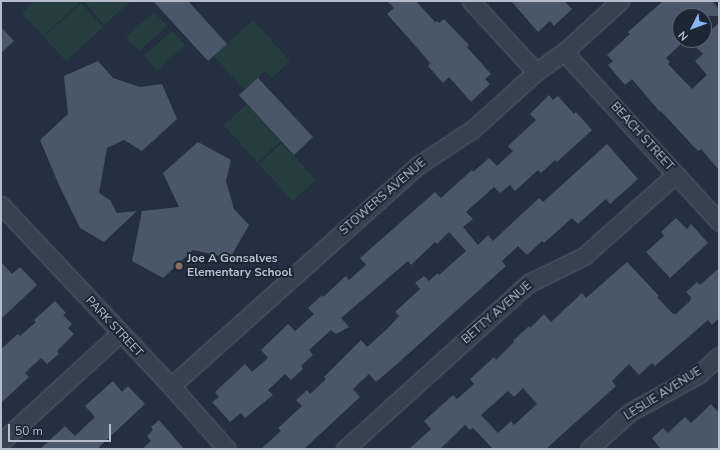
<!DOCTYPE html>
<style>
body{margin:0}
#map{position:relative;width:720px;height:450px;overflow:hidden;background:#24303f;font-family:"Nunito Sans",sans-serif}
div>[style]{position:absolute}
[style*='--x']{left:calc(var(--x)*1px);top:calc(var(--y)*1px);width:calc(var(--w)*1px);rotate:calc(var(--a)*1deg)}
.green>*{inset:0;background:#263d40}
.building>*{inset:0;background:#4a5768}
.roads{filter:drop-shadow(0 0 1px #56606d) drop-shadow(0 0 1px #56606d)}
.minor>*{height:17px;margin:-8.5px;padding:0 8.5px;transform-origin:8.5px;border-radius:8.5px;background:#38424f}
.dots>*{width:11px;height:11px;translate:-50% -50%;box-sizing:border-box;border:2px solid #1d2734;border-radius:50%}
span{translate:-50% -50%;white-space:nowrap;text-align:center;line-height:1.15;-webkit-text-stroke:4px #1d2734;paint-order:stroke}
.street-label{font-size:12px;color:#b5bdca}
.poi-label{font-size:12px;color:#b5bdca;font-weight:700}
.left{translate:0 -50%;text-align:left}
.frame{position:absolute;inset:0;border:2px solid #b5bdca;pointer-events:none}
.north{position:absolute;left:672px;top:8px;width:40px;height:40px;box-sizing:border-box;background:#1d2734;border:1px solid #5a6370;border-radius:50%;rotate:228deg;font-size:11px;font-weight:700;line-height:16px;text-align:center;color:#b5bdca}
.north::after{content:'';display:block;margin:auto;width:14px;height:18px;background:#8bb5f9;clip-path:polygon(50% 0,100% 100%,50% 72%,0 100%)}
.scale{position:absolute;left:8px;top:424px;width:103px;height:18px;box-sizing:border-box;border:2px solid #b5bdca;border-top:0;padding-left:5px;font-size:12px;line-height:14px;white-space:nowrap;color:#b5bdca;-webkit-text-stroke:3px #1d2734;paint-order:stroke}
</style>
<div id="map">
<div class="green">
<i style="clip-path:polygon(34px 1px,79px 1px,80px 2px,43px 36px,22px 13px)"></i>
<i style="clip-path:polygon(84px 1px,131px 1px,104px 25px)"></i>
<i style="clip-path:polygon(81px 3px,103px 27px,66px 61px,44px 37px)"></i>
<i style="clip-path:polygon(154px 12px,167px 26px,139px 51px,126px 37px)"></i>
<i style="clip-path:polygon(253px 20px,290px 61px,272px 78px,265px 71px,245px 90px,214px 56px)"></i>
<i style="clip-path:polygon(172px 31px,185px 45px,157px 71px,144px 56px)"></i>
<i style="clip-path:polygon(247px 104px,281px 141px,257px 162px,224px 125px)"></i>
<i style="clip-path:polygon(282px 143px,316px 180px,293px 201px,259px 164px)"></i>
</div>
<div class="building">
<i style="clip-path:polygon(153px 1px,188px 1px,227px 44px,208px 61px)"></i>
<i style="clip-path:polygon(387px 1px,416px 1px,435px 22px,437px 21px,439px 23px,444px 19px,469px 45px,467px 47px,491px 74px,485px 79px,490px 84px,471px 102px,449px 77px,443px 83px,428px 66px,430px 63px,420px 51px,387px 14px,394px 8px)"></i>
<i style="clip-path:polygon(511px 1px,564px 1px,572px 9px,554px 26px,550px 21px,538px 32px)"></i>
<i style="clip-path:polygon(663px 1px,712px 1px,719px 9px,719px 16px,680px 16px,680px 45px,666px 58px,670px 62px,668px 64px,692px 89px,707px 75px,695px 61px,703px 54px,694px 45px,700px 40px,704px 40px,704px 36px,719px 23px,719px 170px,701px 149px,699px 151px,694px 147px,661px 111px,660px 112px,632px 79px,625px 85px,608px 65px,613px 61px,607px 55px,630px 34px,628px 32px)"></i>
<i style="clip-path:polygon(1px 27px,14px 41px,1px 53px)"></i>
<i style="clip-path:polygon(98px 61px,113px 78px,140px 87px,162px 84px,177px 119px,142px 151px,124px 140px,107px 148px,99px 193px,110px 200px,117px 213px,137px 211px,104px 242px,80px 228px,59px 185px,40px 140px,68px 114px,64px 76px)"></i>
<i style="clip-path:polygon(258px 78px,313px 137px,294px 155px,239px 95px)"></i>
<i style="clip-path:polygon(549px 95px,553px 100px,558px 96px,574px 114px,576px 112px,592px 130px,557px 162px,555px 160px,541px 173px,538px 170px,515px 191px,510px 185px,500px 193px,494px 187px,466px 212px,473px 219px,463px 227px,478px 245px,488px 235px,493px 241px,539px 198px,543px 202px,607px 144px,638px 179px,610px 204px,606px 199px,578px 224px,572px 218px,544px 243px,542px 241px,527px 255px,518px 246px,502px 261px,506px 266px,397px 364px,376px 382px,369px 374px,353px 389px,360px 397px,304px 449px,261px 449px,281px 431px,278px 428px,302px 406px,296px 400px,307px 390px,310px 394px,326px 379px,324px 377px,361px 340px,367px 347px,388px 328px,399px 316px,395px 312px,420px 289px,415px 283px,424px 276px,429px 281px,438px 273px,439px 275px,466px 251px,449px 232px,437px 244px,435px 242px,411px 265px,408px 261px,341px 318px,349px 327px,336px 334px,331px 330px,309px 350px,313px 355px,301px 366px,303px 369px,291px 380px,285px 374px,268px 390px,273px 395px,245px 418px,241px 413px,230px 422px,212px 402px,219px 397px,215px 392px,245px 364px,252px 372px,268px 358px,261px 350px,288px 324px,295px 331px,314px 314px,308px 308px,322px 295px,323px 297px,346px 276px,349px 280px,366px 265px,360px 258px,435px 192px,441px 198px,472px 170px,473px 172px,489px 158px,497px 166px,513px 151px,508px 146px,536px 120px,530px 114px)"></i>
<i style="clip-path:polygon(198px 142px,231px 160px,226px 181px,234px 209px,249px 225px,230px 258px,193px 250px,163px 278px,132px 261px,142px 211px,179px 207px,163px 173px)"></i>
<i style="clip-path:polygon(676px 218px,687px 229px,691px 224px,708px 243px,670px 278px,646px 252px,664px 236px,661px 232px)"></i>
<i style="clip-path:polygon(1px 262px,12px 274px,20px 267px,37px 285px,1px 319px)"></i>
<i style="clip-path:polygon(evenodd,627px 262px,659px 296px,657px 297px,673px 314px,676px 314px,690px 301px,691px 297px,686px 292px,697px 282px,700px 285px,719px 268px,719px 318px,712px 325px,708px 320px,655px 366px,652px 363px,639px 375px,629px 364px,612px 381px,616px 386px,546px 449px,493px 449px,473px 428px,470px 430px,465px 425px,440px 449px,409px 449px,431px 429px,424px 421px,453px 395px,457px 399px,474px 384px,470px 379px,494px 357px,496px 360px,514px 342px,513px 341px,529px 326px,530px 328px,544px 314px,551px 322px,582px 293px,586px 298px,627px 262px,523px 388px,537px 404px,514px 425px,511px 421px,498px 433px,481px 415px,508px 391px,514px 397px,523px 388px)"></i>
<i style="clip-path:polygon(55px 301px,66px 313px,63px 315px,72px 324px,68px 328px,74px 334px,57px 351px,59px 354px,47px 364px,41px 358px,25px 373px,29px 377px,1px 403px,1px 349px,18px 334px,20px 336px,36px 322px,34px 320px)"></i>
<i style="clip-path:polygon(113px 381px,122px 392px,128px 386px,145px 404px,97px 449px,40px 449px,65px 426px,75px 436px,95px 417px,85px 406px)"></i>
<i style="clip-path:polygon(711px 404px,719px 413px,719px 449px,661px 449px,652px 438px,663px 428px,668px 433px,685px 417px,691px 423px)"></i>
<i style="clip-path:polygon(159px 420px,184px 449px,142px 449px,151px 441px,147px 436px,153px 430px,151px 427px)"></i>
</div>
<div class="roads">
<div class="minor">
<i style="--x:471;--y:1;--w:96;--a:47.5"></i>
<i style="--x:564;--y:52;--w:230;--a:47.6"></i>
<i style="--x:1;--y:205;--w:248;--a:46.8"></i>
<i style="--x:171;--y:386;--w:84;--a:48.4"></i>
<i style="--x:171;--y:386;--w:330;--a:-41.8"></i>
<i style="--x:417;--y:166;--w:67;--a:-33.5"></i>
<i style="--x:473;--y:129;--w:85;--a:-42.1"></i>
<i style="--x:536;--y:72;--w:34;--a:-36"></i>
<i style="--x:564;--y:52;--w:76;--a:-42.3"></i>
<i style="--x:1;--y:442;--w:161;--a:-42.5"></i>
<i style="--x:345;--y:449;--w:248;--a:-42.1"></i>
<i style="--x:529;--y:283;--w:61;--a:-26.1"></i>
<i style="--x:584;--y:256;--w:123;--a:-41.7"></i>
<i style="--x:589;--y:449;--w:55;--a:-42.1"></i>
<i style="--x:630;--y:412;--w:79;--a:-28.8"></i>
<i style="--x:699;--y:374;--w:27;--a:-42"></i>
</div>
</div>
<div class="dots">
<i style="left:179px;top:266px;background:#8d6e63"></i>
</div>
<div class="street-label">
<span style="left:642px;top:137px;rotate:48deg">BEACH STREET</span>
<span style="left:383px;top:197px;rotate:-41deg">STOWERS AVENUE</span>
<span style="left:497px;top:313px;rotate:-41deg">BETTY AVENUE</span>
<span style="left:114px;top:327px;rotate:47deg">PARK STREET</span>
<span style="left:663px;top:394px;rotate:-32deg">LESLIE AVENUE</span>
</div>
<div class="poi-label">
<span class="left" style="left:187px;top:266px">Joe A Gonsalves<br>Elementary School</span>
</div>
<div class="frame"></div>
<div class="north">N</div>
<div class="scale">50 m</div>
</div>
